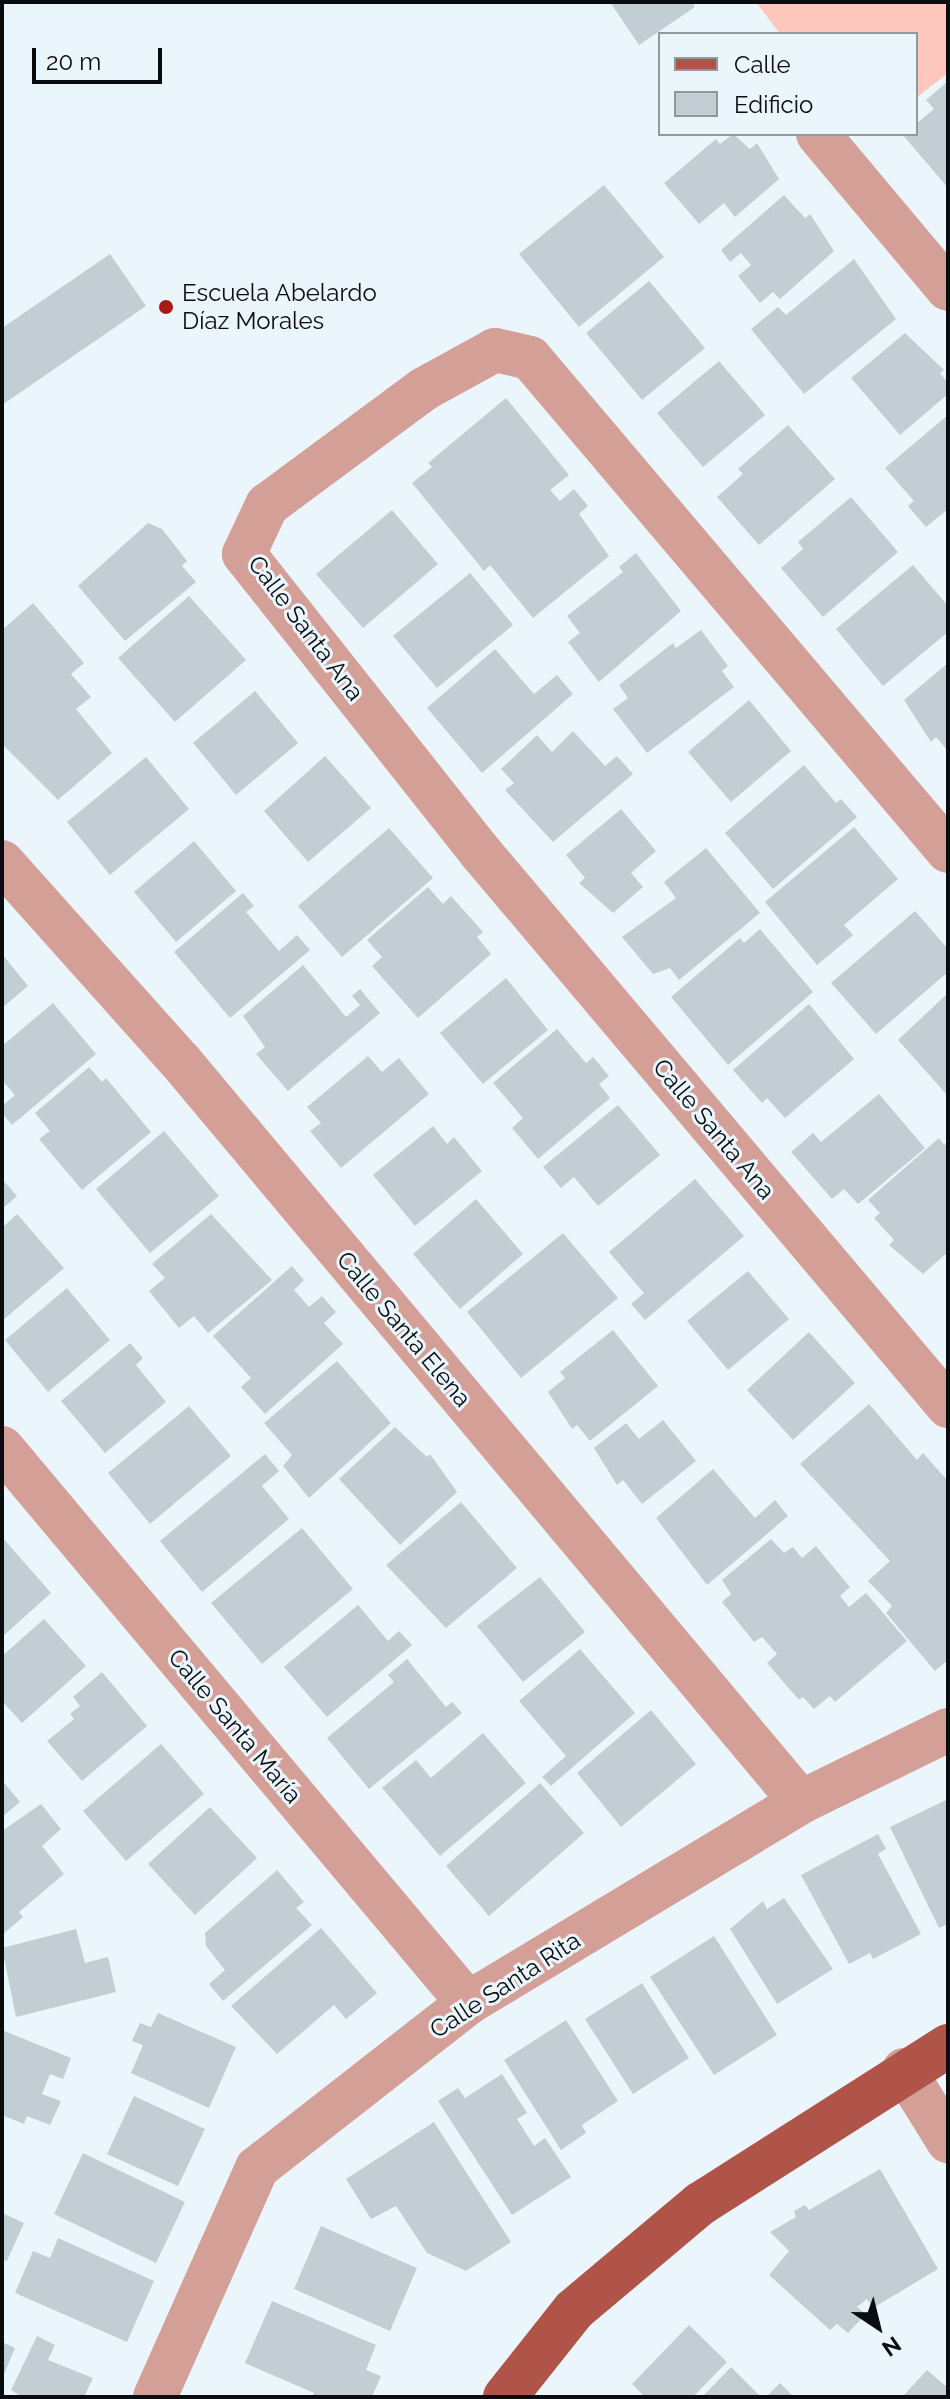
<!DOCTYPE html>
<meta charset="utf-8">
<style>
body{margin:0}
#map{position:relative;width:950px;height:2399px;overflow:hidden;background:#ebf6fc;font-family:Raleway,sans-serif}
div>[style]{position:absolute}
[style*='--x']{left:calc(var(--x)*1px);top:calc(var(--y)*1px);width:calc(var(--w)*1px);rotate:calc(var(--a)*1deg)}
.green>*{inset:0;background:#fdc7be}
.building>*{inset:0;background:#c3ced4}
.minor>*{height:44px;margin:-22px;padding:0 22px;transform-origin:22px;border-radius:22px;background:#d49f97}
.major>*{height:44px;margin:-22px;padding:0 22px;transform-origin:22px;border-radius:22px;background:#b05449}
.dots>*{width:22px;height:22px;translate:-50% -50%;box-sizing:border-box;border:4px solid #ebf6fc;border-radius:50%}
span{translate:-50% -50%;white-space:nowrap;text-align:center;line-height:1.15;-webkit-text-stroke:6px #ebf6fc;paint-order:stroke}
.poi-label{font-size:24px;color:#0a0d0f}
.left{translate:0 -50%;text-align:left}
.street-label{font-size:24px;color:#0a0d0f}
.frame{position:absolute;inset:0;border:4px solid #0a0d0f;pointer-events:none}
.legend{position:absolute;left:658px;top:32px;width:260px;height:104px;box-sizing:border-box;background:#ebf6fc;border:2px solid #91999d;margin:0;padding:10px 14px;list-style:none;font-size:24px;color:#0a0d0f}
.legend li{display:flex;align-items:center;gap:16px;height:40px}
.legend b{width:40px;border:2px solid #91999d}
.north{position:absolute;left:838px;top:2287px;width:80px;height:80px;-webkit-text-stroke:6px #ebf6fc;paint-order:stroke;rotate:145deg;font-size:22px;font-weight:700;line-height:32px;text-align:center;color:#0a0d0f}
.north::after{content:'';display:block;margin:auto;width:28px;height:36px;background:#0a0d0f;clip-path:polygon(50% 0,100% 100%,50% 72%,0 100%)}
.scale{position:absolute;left:32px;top:48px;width:130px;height:36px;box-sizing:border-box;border:4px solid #0a0d0f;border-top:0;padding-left:10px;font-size:24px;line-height:28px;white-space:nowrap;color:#0a0d0f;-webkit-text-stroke:6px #ebf6fc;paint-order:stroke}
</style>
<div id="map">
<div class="green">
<i style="clip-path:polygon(756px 2px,948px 2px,948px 73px,916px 98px,916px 34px,780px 34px)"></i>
</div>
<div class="building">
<i style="clip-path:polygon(610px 2px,692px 2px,695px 7px,639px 45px)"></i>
<i style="clip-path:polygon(948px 81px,948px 188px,902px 134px,916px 134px,916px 124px,934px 109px,926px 100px)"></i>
<i style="clip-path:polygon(733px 134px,750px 149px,757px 143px,779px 179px,735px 217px,724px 203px,699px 224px,664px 183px,716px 139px,720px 144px)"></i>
<i style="clip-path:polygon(604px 185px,664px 257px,579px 327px,519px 254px)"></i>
<i style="clip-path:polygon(784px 195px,805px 218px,810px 214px,834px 251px,780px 299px,773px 292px,760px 303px,738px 276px,751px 265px,741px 253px,730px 262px,721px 250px)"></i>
<i style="clip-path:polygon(110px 254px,146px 306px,2px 405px,2px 328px)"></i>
<i style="clip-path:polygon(854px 259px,896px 319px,804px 394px,751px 329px,778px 307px,786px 315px)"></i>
<i style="clip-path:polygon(649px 281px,705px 348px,642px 400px,586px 333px)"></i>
<i style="clip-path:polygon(905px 333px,944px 370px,940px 373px,948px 383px,948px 394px,900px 435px,851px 378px)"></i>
<i style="clip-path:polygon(719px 361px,765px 415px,703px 467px,657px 413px)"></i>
<i style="clip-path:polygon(506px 398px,569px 475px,550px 490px,560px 501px,574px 489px,588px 506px,579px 514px,609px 556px,533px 618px,490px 565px,484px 571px,412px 483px,432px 467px,428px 463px)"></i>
<i style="clip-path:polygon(948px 415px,948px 509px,926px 527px,908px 506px,914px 501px,885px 468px)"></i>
<i style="clip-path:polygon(788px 425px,835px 479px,759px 545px,717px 497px,743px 474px,738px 469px)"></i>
<i style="clip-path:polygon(851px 497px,898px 552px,823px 617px,781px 568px,803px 549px,798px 542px)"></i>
<i style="clip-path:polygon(392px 510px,438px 564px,363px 628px,316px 574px)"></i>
<i style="clip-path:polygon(148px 523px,162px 529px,187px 561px,182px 566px,196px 582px,125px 641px,78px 586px)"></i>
<i style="clip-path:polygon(636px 553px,681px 611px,599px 682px,568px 642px,580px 633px,567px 616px,623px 572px,619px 567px)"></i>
<i style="clip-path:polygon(913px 565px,948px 606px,948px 632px,883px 686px,836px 629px)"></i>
<i style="clip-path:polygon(470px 573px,513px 625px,437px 688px,393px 636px)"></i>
<i style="clip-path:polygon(189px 596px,246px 660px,175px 722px,118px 658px)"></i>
<i style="clip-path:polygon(33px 603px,84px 663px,71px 674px,91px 697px,76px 709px,112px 753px,58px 800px,2px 744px,2px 630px)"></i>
<i style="clip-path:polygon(701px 630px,728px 666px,722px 671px,734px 687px,647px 753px,613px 709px,628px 698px,619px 685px,673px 643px,676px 648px)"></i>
<i style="clip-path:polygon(495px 649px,534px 694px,557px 675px,573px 694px,482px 773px,427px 708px)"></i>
<i style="clip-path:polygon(948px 663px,948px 751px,936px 737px,931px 742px,904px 700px)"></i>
<i style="clip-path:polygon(255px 691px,298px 743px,236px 795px,193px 743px)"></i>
<i style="clip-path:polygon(749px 700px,791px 751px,731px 802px,688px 752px)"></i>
<i style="clip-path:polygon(573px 731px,605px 766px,617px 756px,633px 774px,553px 842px,505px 790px,514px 783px,501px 769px,537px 735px,552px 752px)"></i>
<i style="clip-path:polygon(325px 756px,371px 808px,308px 862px,264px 811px)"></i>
<i style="clip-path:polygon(146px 757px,189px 809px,110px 875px,67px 822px)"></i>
<i style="clip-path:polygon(804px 765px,836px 803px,841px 799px,857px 817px,773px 889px,725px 833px)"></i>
<i style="clip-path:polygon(621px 809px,656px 851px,631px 873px,643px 887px,613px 913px,579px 883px,585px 878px,566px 855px)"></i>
<i style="clip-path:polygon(854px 827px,898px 879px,844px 925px,853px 935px,817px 965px,765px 902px)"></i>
<i style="clip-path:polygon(389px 828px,433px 878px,342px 957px,298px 906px)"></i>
<i style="clip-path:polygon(194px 841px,236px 891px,176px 942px,134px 892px)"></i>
<i style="clip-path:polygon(706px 848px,760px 913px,679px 980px,670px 968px,653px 974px,622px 937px,676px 898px,664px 882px)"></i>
<i style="clip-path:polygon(428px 887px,443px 904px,451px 896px,483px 932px,477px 937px,491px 954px,418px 1018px,372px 966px,382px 957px,367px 940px)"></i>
<i style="clip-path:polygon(243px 893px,254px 906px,246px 912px,279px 951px,297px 935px,310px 950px,230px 1018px,174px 952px)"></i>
<i style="clip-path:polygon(915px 911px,948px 949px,948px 972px,876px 1034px,831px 983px)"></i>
<i style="clip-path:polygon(760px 929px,813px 992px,728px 1065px,671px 997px,740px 938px,744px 943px)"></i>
<i style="clip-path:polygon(2px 954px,28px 986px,2px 1008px)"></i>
<i style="clip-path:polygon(303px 965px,346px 1017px,360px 1005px,352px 996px,360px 989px,380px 1013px,288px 1091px,256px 1054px,265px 1047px,243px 1016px)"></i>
<i style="clip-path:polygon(506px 978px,548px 1030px,483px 1084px,440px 1033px)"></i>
<i style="clip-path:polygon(948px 993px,948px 1096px,898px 1040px)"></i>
<i style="clip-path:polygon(53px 1003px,96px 1054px,12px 1125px,2px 1113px,2px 1106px,15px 1095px,2px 1080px,2px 1046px)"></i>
<i style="clip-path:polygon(809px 1004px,854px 1059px,785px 1118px,767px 1098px,762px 1103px,733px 1070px)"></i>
<i style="clip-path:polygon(557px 1029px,586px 1063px,593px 1057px,609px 1076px,599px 1084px,610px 1098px,538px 1159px,512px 1128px,523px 1118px,493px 1083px)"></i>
<i style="clip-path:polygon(368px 1056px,382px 1072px,399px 1058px,429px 1094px,341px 1168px,310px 1131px,321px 1123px,307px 1107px)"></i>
<i style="clip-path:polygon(89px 1067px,102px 1082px,106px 1078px,151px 1132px,82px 1190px,39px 1139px,50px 1131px,35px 1113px)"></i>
<i style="clip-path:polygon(879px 1094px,925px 1148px,858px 1204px,844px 1189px,832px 1199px,791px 1152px,813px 1133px,821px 1142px)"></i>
<i style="clip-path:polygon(618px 1105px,660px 1155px,598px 1206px,574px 1177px,561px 1188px,543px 1167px)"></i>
<i style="clip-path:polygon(433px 1126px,447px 1144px,454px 1137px,482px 1171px,415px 1226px,373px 1175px)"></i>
<i style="clip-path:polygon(164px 1131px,219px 1196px,150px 1253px,96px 1189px)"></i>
<i style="clip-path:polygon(939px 1138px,944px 1145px,948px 1141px,948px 1252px,923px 1274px,889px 1245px,894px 1240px,874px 1218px,880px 1213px,868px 1200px)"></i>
<i style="clip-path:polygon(2px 1179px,17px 1196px,2px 1209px)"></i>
<i style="clip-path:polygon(695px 1179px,744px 1236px,645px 1320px,631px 1304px,644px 1293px,609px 1252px)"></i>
<i style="clip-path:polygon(476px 1199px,523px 1254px,460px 1309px,413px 1254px)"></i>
<i style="clip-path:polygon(17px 1214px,64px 1268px,2px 1321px,2px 1228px)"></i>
<i style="clip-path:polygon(211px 1214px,272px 1280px,208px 1333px,194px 1316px,179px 1328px,149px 1291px,165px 1278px,152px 1264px)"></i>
<i style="clip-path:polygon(563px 1233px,618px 1298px,521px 1378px,467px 1312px)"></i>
<i style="clip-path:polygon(292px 1266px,304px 1280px,294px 1290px,309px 1307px,322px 1296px,336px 1312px,324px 1323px,343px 1344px,265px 1414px,241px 1387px,251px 1378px,213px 1336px)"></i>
<i style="clip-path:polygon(748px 1271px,789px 1319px,728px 1370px,687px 1321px)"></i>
<i style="clip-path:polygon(67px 1288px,110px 1340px,48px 1392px,5px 1340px)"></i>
<i style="clip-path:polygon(613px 1330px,658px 1386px,590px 1441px,577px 1425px,572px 1429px,548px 1392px,565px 1378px,560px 1372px)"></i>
<i style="clip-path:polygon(809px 1332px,855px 1383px,793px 1440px,747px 1390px)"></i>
<i style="clip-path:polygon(130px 1343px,143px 1358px,136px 1365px,166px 1402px,105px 1453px,61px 1401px)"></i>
<i style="clip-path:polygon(337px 1361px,391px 1423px,309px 1498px,283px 1466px,292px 1455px,264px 1423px)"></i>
<i style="clip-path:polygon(869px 1404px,917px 1460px,923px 1453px,948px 1481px,948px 1660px,935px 1671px,886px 1613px,892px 1606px,868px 1581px,890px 1561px,800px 1464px)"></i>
<i style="clip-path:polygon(189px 1406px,231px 1456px,150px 1524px,108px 1473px)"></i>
<i style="clip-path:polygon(663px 1420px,696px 1461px,642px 1504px,623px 1480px,617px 1485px,594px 1448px,626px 1423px,639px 1439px)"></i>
<i style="clip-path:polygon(395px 1427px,427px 1457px,430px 1454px,457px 1492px,400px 1545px,339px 1479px)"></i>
<i style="clip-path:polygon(265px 1454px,279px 1471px,262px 1486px,289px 1519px,202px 1592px,160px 1541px)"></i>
<i style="clip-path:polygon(713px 1469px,755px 1518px,775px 1500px,788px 1516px,707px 1585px,656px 1518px)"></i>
<i style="clip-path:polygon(461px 1502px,517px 1568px,446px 1628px,386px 1565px)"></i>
<i style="clip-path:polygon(302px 1528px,353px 1589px,262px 1664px,211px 1603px)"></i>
<i style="clip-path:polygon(2px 1537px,51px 1593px,2px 1637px)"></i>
<i style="clip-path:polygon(771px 1539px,784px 1553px,793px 1547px,802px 1558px,816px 1546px,850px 1587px,840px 1596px,849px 1607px,866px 1593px,907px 1641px,835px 1702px,830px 1696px,814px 1709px,803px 1697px,799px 1700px,767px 1663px,777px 1654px,762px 1637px,754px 1642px,722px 1602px,731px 1594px,722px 1580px)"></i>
<i style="clip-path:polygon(540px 1577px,585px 1632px,523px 1682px,477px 1626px)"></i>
<i style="clip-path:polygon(358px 1605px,388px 1641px,399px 1631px,412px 1645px,327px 1717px,284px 1667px)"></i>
<i style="clip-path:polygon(44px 1619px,86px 1666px,22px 1723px,2px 1701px,2px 1656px)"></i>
<i style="clip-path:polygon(580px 1649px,635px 1713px,551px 1786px,542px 1777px,566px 1756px,519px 1701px)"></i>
<i style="clip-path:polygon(407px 1659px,446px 1707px,452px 1702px,462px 1713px,369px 1789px,327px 1738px,394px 1682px,388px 1675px)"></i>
<i style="clip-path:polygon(102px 1672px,147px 1726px,82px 1781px,47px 1741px,74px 1719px,70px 1714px,80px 1706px,73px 1697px)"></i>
<i style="clip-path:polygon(651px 1710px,696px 1764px,621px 1827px,577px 1773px)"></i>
<i style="clip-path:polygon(483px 1733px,526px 1783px,440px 1856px,382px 1788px,416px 1760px,431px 1778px)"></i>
<i style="clip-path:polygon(161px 1744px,204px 1794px,126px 1861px,83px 1811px)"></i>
<i style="clip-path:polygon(2px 1780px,20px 1802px,2px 1817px)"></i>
<i style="clip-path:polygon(540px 1783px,584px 1833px,489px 1916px,446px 1866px)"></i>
<i style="clip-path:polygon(948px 1799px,948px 1924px,939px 1928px,890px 1827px)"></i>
<i style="clip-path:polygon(41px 1804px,61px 1829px,42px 1846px,64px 1874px,19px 1912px,23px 1917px,2px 1935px,2px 1831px)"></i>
<i style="clip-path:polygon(210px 1807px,257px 1858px,195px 1915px,148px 1864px)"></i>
<i style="clip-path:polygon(878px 1834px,886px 1849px,878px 1854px,921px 1934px,873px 1959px,870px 1953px,849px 1964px,801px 1875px)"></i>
<i style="clip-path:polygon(277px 1870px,304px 1902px,296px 1908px,312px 1925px,223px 2001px,209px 1984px,225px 1970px,206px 1946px,205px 1933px)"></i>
<i style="clip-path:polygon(784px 1898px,833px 1969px,777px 2004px,730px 1929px,763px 1901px,767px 1909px)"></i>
<i style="clip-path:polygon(321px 1928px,377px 1993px,346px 2019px,334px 2005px,277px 2054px,231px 2006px)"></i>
<i style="clip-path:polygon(76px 1929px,85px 1963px,108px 1957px,116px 1992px,16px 2017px,2px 1948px)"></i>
<i style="clip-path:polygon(714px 1936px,777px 2035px,714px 2075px,650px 1977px)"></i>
<i style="clip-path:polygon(642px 1983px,689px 2058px,633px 2094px,585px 2019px)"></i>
<i style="clip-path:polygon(158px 2013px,236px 2047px,209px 2108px,131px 2073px,143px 2045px,132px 2041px,140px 2023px,151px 2027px)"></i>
<i style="clip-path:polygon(566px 2020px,618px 2101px,582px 2125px,586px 2133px,561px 2150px,504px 2060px)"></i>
<i style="clip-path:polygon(2px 2030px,71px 2058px,63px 2079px,50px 2074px,42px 2094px,61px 2101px,50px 2125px,27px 2116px,24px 2124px,2px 2115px)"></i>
<i style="clip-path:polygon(502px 2074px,527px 2113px,517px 2119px,534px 2146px,545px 2138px,571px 2177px,512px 2215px,438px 2101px,458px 2088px,465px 2098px)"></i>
<i style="clip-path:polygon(134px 2096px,205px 2129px,178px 2186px,107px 2154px)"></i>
<i style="clip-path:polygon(434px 2122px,511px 2242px,466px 2271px,427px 2253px,396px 2206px,371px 2219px,346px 2179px)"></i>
<i style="clip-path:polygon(83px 2153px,185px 2202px,156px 2263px,54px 2214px)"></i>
<i style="clip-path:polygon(880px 2169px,938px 2269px,873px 2308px,867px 2299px,857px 2307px,866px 2314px,848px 2333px,837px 2324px,830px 2330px,769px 2275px,789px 2251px,770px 2232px,796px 2217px,794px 2211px,805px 2205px,809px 2210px)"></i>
<i style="clip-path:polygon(2px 2213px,24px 2223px,7px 2261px,2px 2260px)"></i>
<i style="clip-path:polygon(321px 2226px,417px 2268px,390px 2331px,294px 2289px)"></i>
<i style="clip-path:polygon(58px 2238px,154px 2281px,127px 2342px,15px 2293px,33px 2251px,50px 2258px)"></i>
<i style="clip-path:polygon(272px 2301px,376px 2345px,366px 2370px,381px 2376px,372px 2397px,312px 2397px,314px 2393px,245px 2363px)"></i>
<i style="clip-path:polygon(689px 2325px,727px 2362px,693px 2397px,645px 2397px,632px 2384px)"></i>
<i style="clip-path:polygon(37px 2336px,55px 2345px,48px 2360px,93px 2378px,84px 2397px,22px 2397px,11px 2390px)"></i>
<i style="clip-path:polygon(2px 2342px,15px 2348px,2px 2379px)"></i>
<i style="clip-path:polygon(731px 2367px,761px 2397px,702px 2397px)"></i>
<i style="clip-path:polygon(927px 2370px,948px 2388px,948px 2397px,902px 2397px)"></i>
<i style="clip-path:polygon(780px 2383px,794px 2397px,766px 2397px)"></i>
</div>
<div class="minor">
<i style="--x:818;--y:134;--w:202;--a:50"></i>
<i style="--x:948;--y:851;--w:646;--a:-130.29"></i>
<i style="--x:530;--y:358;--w:36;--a:-167"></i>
<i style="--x:495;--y:350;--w:81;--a:151.2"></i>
<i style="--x:424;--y:389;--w:195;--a:143.5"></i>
<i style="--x:267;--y:505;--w:54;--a:115.1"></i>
<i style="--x:244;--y:554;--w:382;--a:51.6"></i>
<i style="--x:481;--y:853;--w:724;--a:49.82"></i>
<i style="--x:2;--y:862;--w:268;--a:48.2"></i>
<i style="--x:181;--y:1062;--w:965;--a:50.04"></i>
<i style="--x:2;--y:1448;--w:725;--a:49.98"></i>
<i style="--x:904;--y:2070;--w:84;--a:58.2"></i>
<i style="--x:155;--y:2397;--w:251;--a:-66"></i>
<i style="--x:257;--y:2168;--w:268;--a:-38"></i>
<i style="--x:468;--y:2003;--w:389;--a:-31.1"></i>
<i style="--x:801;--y:1802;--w:164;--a:-26.1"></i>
</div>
<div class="major">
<i style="--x:505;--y:2397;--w:111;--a:-51.6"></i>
<i style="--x:574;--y:2310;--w:165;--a:-40.1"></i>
<i style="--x:700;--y:2204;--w:294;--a:-32.5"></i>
</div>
<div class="dots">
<i style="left:166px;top:307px;background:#ab1912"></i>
</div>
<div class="poi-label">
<span class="left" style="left:182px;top:307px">Escuela Abelardo<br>Díaz Morales</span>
</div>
<div class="street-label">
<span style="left:306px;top:628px;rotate:53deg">Calle Santa Ana</span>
<span style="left:714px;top:1129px;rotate:50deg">Calle Santa Ana</span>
<span style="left:404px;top:1329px;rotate:50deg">Calle Santa Elena</span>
<span style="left:235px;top:1726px;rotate:50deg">Calle Santa María</span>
<span style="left:505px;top:1985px;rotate:-33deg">Calle Santa Rita</span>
</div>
<div class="frame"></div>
<ul class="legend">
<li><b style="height:10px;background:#b05449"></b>Calle</li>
<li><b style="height:22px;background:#c3ced4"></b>Edificio</li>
</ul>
<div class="north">N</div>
<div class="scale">20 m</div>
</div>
